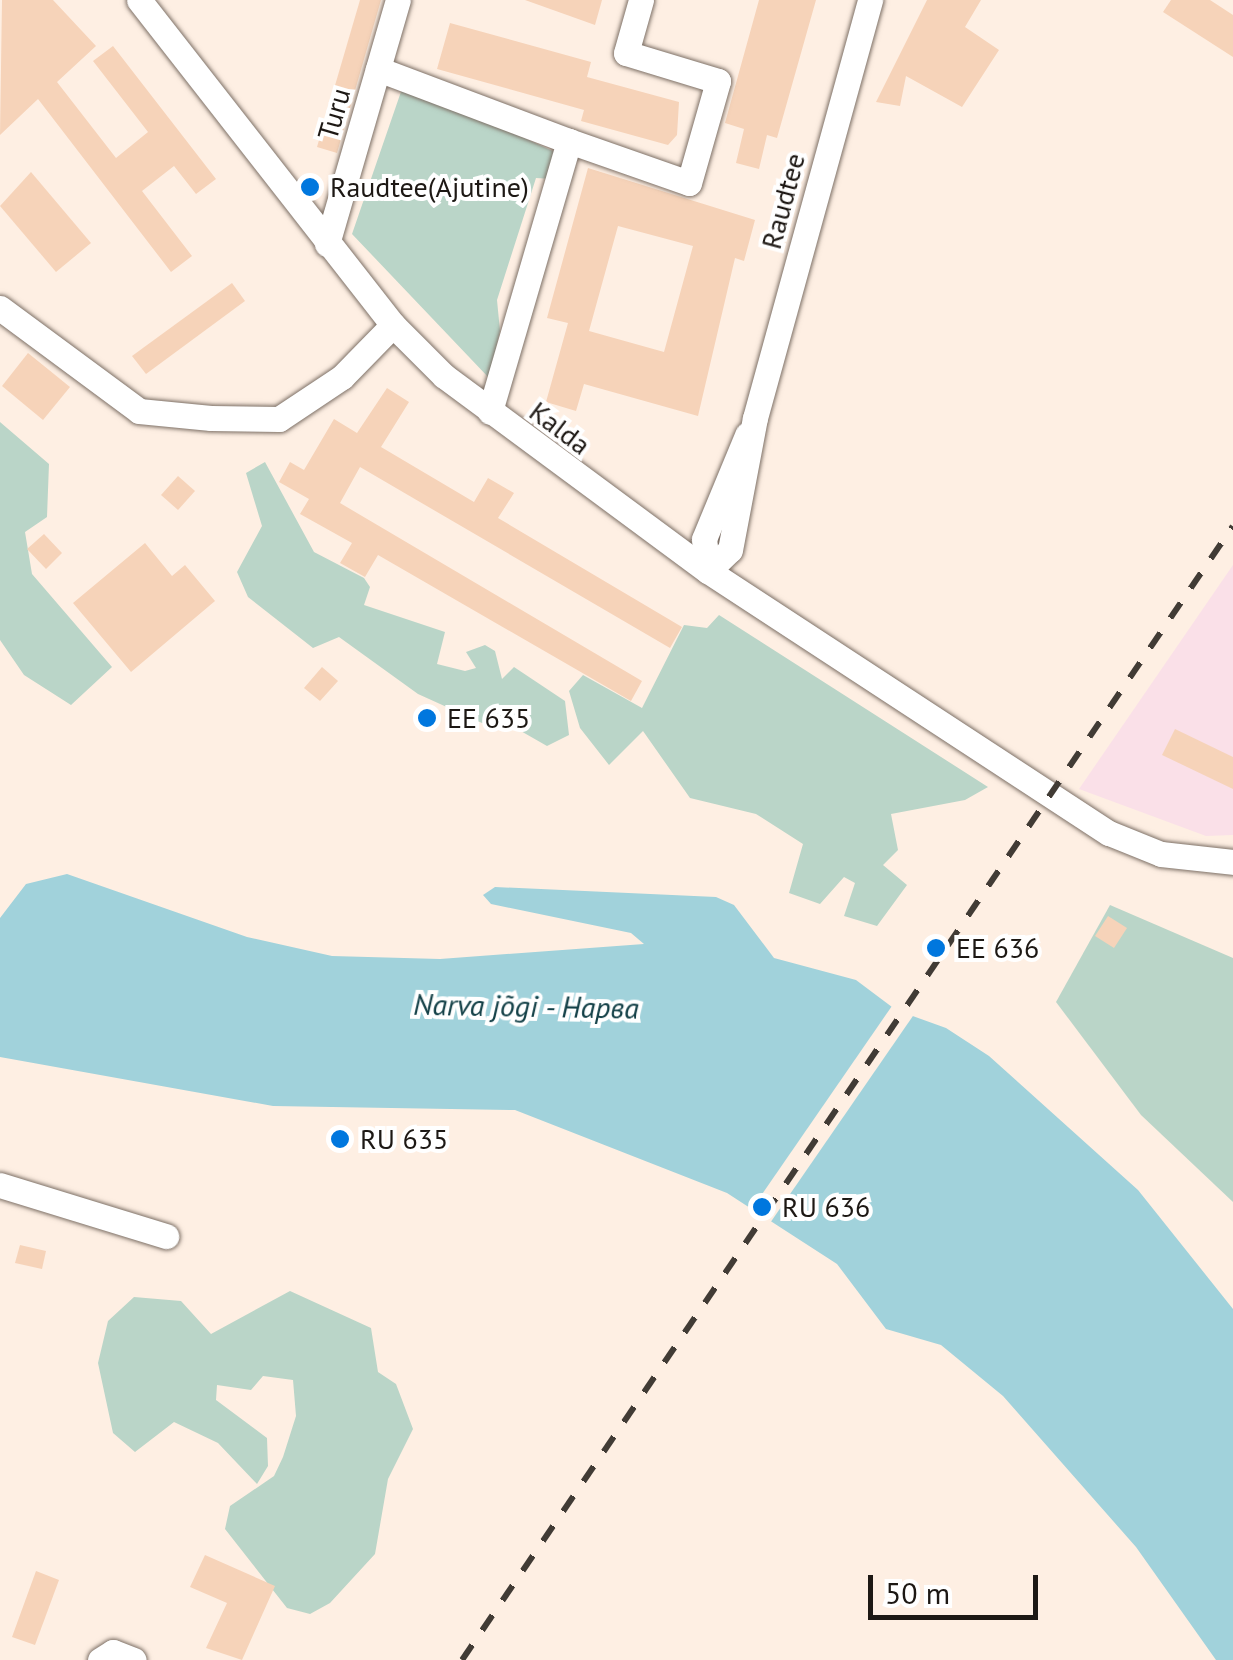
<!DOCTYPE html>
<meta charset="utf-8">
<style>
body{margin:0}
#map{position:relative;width:1233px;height:1660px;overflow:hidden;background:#feefe3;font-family:"PT Sans",sans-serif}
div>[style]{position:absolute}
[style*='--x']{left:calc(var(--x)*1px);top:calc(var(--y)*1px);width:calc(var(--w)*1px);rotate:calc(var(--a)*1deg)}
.commercial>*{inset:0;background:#fae0e8}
.green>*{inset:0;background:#bad5c8}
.water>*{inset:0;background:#a1d2db}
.pier>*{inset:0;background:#feefe3}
.building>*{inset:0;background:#f6d3b9}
.roads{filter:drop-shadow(0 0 2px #7d7066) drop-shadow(0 0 2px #7d7066)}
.minor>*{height:25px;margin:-12.5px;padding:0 12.5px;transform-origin:12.5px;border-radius:12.5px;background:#fff}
.rail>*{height:6px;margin-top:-3px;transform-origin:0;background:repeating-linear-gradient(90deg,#413b35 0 18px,transparent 0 36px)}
.dots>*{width:28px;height:28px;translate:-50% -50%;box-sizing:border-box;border:5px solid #fff;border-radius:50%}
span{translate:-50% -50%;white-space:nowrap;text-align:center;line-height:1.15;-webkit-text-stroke:8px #fff;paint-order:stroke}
.street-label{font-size:28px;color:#1d1814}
.poi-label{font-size:28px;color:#1d1814}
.left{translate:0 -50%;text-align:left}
.water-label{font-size:30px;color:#134047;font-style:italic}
.scale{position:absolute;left:868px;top:1575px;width:170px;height:45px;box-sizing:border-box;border:5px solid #1d1814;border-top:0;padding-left:12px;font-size:30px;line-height:35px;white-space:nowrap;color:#1d1814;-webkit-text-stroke:8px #fff;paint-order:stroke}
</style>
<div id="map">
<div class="commercial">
<i style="clip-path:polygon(1233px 565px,1233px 835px,1206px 836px,1079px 789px)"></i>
</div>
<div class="green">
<i style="clip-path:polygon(404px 83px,557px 153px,552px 179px,536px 178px,497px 300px,500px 331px,489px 378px,352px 234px)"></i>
<i style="clip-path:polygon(0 422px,49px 464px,47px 517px,25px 532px,32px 574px,112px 667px,71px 705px,24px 675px,0 640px)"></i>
<i style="clip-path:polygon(265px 462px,314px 552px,364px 578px,370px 587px,364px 605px,445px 632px,437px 664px,465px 671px,476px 668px,466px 652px,485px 645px,495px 651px,502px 679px,514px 667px,565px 701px,569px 735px,547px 746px,512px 726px,482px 723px,418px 694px,339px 637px,313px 648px,248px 597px,237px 572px,262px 526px,246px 473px)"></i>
<i style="clip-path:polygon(719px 615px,988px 787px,965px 800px,891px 814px,898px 850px,883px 865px,907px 885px,877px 926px,844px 916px,855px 883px,844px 877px,820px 904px,789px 893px,803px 844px,756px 814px,690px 798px,643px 731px,609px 765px,580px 728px,569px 691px,583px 675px,642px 708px,684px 625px,707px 628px)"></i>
<i style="clip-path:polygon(1110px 905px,1233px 958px,1233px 1202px,1141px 1115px,1056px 1002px)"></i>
<i style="clip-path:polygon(290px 1291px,371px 1328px,378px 1372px,396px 1384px,413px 1429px,388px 1479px,375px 1554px,330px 1603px,310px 1614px,287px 1608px,225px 1529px,230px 1506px,274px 1476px,283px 1457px,296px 1416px,293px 1380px,263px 1376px,251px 1390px,217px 1385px,216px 1400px,267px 1438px,268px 1466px,257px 1484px,218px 1443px,174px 1422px,135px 1452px,113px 1433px,98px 1363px,108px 1321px,134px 1297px,181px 1301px,211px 1334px)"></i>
</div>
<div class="water">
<i style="clip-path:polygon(67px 874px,247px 937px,332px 956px,440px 959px,644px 944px,631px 933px,491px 904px,483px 895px,495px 887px,716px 897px,734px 905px,774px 958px,856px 980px,896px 1010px,946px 1028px,989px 1056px,1138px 1190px,1233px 1309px,1233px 1660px,1216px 1660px,1136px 1547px,1003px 1396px,941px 1345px,886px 1329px,837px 1264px,727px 1193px,515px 1110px,273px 1106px,0 1057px,0 918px,26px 884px)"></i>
</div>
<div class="pier">
<i style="clip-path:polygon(894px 1003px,915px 1013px,768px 1226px,749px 1213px)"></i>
</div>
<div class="building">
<i style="clip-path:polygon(2px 0,53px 0,96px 46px,57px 82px,116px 158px,148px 132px,93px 61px,113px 46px,216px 179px,196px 194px,174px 166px,142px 191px,192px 256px,171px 272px,38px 99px,0 135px)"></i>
<i style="clip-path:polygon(360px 0,381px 0,337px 153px,317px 147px)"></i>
<i style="clip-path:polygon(525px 0,602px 0,595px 25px)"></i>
<i style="clip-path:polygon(759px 0,816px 0,777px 138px,767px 135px,759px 169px,736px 163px,744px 129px,725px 123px)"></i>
<i style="clip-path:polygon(927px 0,981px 0,965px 27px,999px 50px,962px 107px,906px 76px,900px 106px,876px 102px)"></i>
<i style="clip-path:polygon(1171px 0,1210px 0,1233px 15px,1233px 57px,1163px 12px)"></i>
<i style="clip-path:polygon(450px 23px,591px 62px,587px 77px,679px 102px,677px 135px,668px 145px,581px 121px,584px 110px,437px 69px)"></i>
<i style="clip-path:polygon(evenodd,588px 168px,755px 220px,744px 261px,735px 258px,698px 416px,584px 384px,576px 411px,546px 402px,568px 323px,547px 318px,588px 168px,618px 226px,693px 246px,664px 352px,589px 331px,618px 226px)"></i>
<i style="clip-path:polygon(31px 172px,91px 243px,56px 272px,0 206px)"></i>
<i style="clip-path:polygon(232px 283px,245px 301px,146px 374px,132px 356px)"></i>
<i style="clip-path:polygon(28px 353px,70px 387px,43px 420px,2px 386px)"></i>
<i style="clip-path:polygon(387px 388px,409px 402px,381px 447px,474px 502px,488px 478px,514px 493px,498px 518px,682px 627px,670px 648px,360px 467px,340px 503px,642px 681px,631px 701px,378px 555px,365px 577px,340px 563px,352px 543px,300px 514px,309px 499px,279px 482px,290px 462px,304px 470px,334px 419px,357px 433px)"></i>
<i style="clip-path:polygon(178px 476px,195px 491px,178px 510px,161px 495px)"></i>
<i style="clip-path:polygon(44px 534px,62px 553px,46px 569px,27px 549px)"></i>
<i style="clip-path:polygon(145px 543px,172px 576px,185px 565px,215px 601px,131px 672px,73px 603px)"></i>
<i style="clip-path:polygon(322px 667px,338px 681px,320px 701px,304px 688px)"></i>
<i style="clip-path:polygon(1175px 729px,1233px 757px,1233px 789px,1162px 755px)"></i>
<i style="clip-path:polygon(1108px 916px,1127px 928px,1114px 948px,1095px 936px)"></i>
<i style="clip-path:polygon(20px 1245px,46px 1251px,42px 1269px,15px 1263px)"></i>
<i style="clip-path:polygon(205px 1555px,275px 1586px,242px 1660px,206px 1648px,227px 1603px,190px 1587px)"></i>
<i style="clip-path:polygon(36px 1571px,59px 1580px,35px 1645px,12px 1637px)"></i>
</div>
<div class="roads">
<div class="minor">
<i style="--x:139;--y:0;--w:412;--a:52"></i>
<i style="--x:393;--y:325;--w:72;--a:45"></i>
<i style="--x:444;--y:376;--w:328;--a:36.5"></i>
<i style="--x:708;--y:571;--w:479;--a:33.2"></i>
<i style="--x:1109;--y:833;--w:56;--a:22"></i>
<i style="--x:1161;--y:854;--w:72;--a:6.3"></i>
<i style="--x:378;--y:69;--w:204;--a:20.7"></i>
<i style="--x:569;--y:141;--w:282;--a:106.3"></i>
<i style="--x:569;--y:141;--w:127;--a:19.3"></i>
<i style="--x:689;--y:183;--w:106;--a:-74.1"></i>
<i style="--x:718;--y:81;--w:96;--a:-163.1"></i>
<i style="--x:626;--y:53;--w:55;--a:-74.2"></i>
<i style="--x:327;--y:244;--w:254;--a:-73.8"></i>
<i style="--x:0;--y:308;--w:173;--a:36.5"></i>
<i style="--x:139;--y:411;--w:72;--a:5.6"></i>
<i style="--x:211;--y:418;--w:68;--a:0.8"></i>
<i style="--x:279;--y:419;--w:76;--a:-33.7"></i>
<i style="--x:342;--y:377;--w:73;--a:-45.6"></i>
<i style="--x:708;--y:571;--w:30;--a:-44"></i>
<i style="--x:730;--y:550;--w:134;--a:-79.3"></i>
<i style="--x:755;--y:418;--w:434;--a:-74.6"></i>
<i style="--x:708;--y:571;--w:32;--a:-97"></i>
<i style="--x:704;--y:539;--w:113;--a:-67.5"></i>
<i style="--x:0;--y:1185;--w:174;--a:17.1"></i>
<i style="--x:100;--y:1660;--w:15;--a:-32"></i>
<i style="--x:113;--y:1652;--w:22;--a:21"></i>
</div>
</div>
<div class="rail">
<i style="--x:462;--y:1660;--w:1371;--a:-55.79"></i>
</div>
<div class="dots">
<i style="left:310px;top:187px;background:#0077de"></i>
<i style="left:427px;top:718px;background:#0077de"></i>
<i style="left:936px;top:948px;background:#0077de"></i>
<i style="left:340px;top:1139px;background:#0077de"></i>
<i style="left:762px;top:1207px;background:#0077de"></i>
</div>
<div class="street-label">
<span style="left:334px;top:114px;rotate:-74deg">Turu</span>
<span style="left:783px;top:201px;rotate:-75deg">Raudtee</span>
<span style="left:560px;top:428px;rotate:37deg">Kalda</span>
</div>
<div class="poi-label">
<span class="left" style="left:330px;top:187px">Raudtee(Ajutine)</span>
<span class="left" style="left:447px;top:718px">EE 635</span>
<span class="left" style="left:956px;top:948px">EE 636</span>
<span class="left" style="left:360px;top:1139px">RU 635</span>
<span class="left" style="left:782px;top:1207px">RU 636</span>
</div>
<div class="water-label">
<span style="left:526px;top:1006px;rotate:1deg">Narva jõgi - Нарва</span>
</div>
<div class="scale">50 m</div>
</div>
